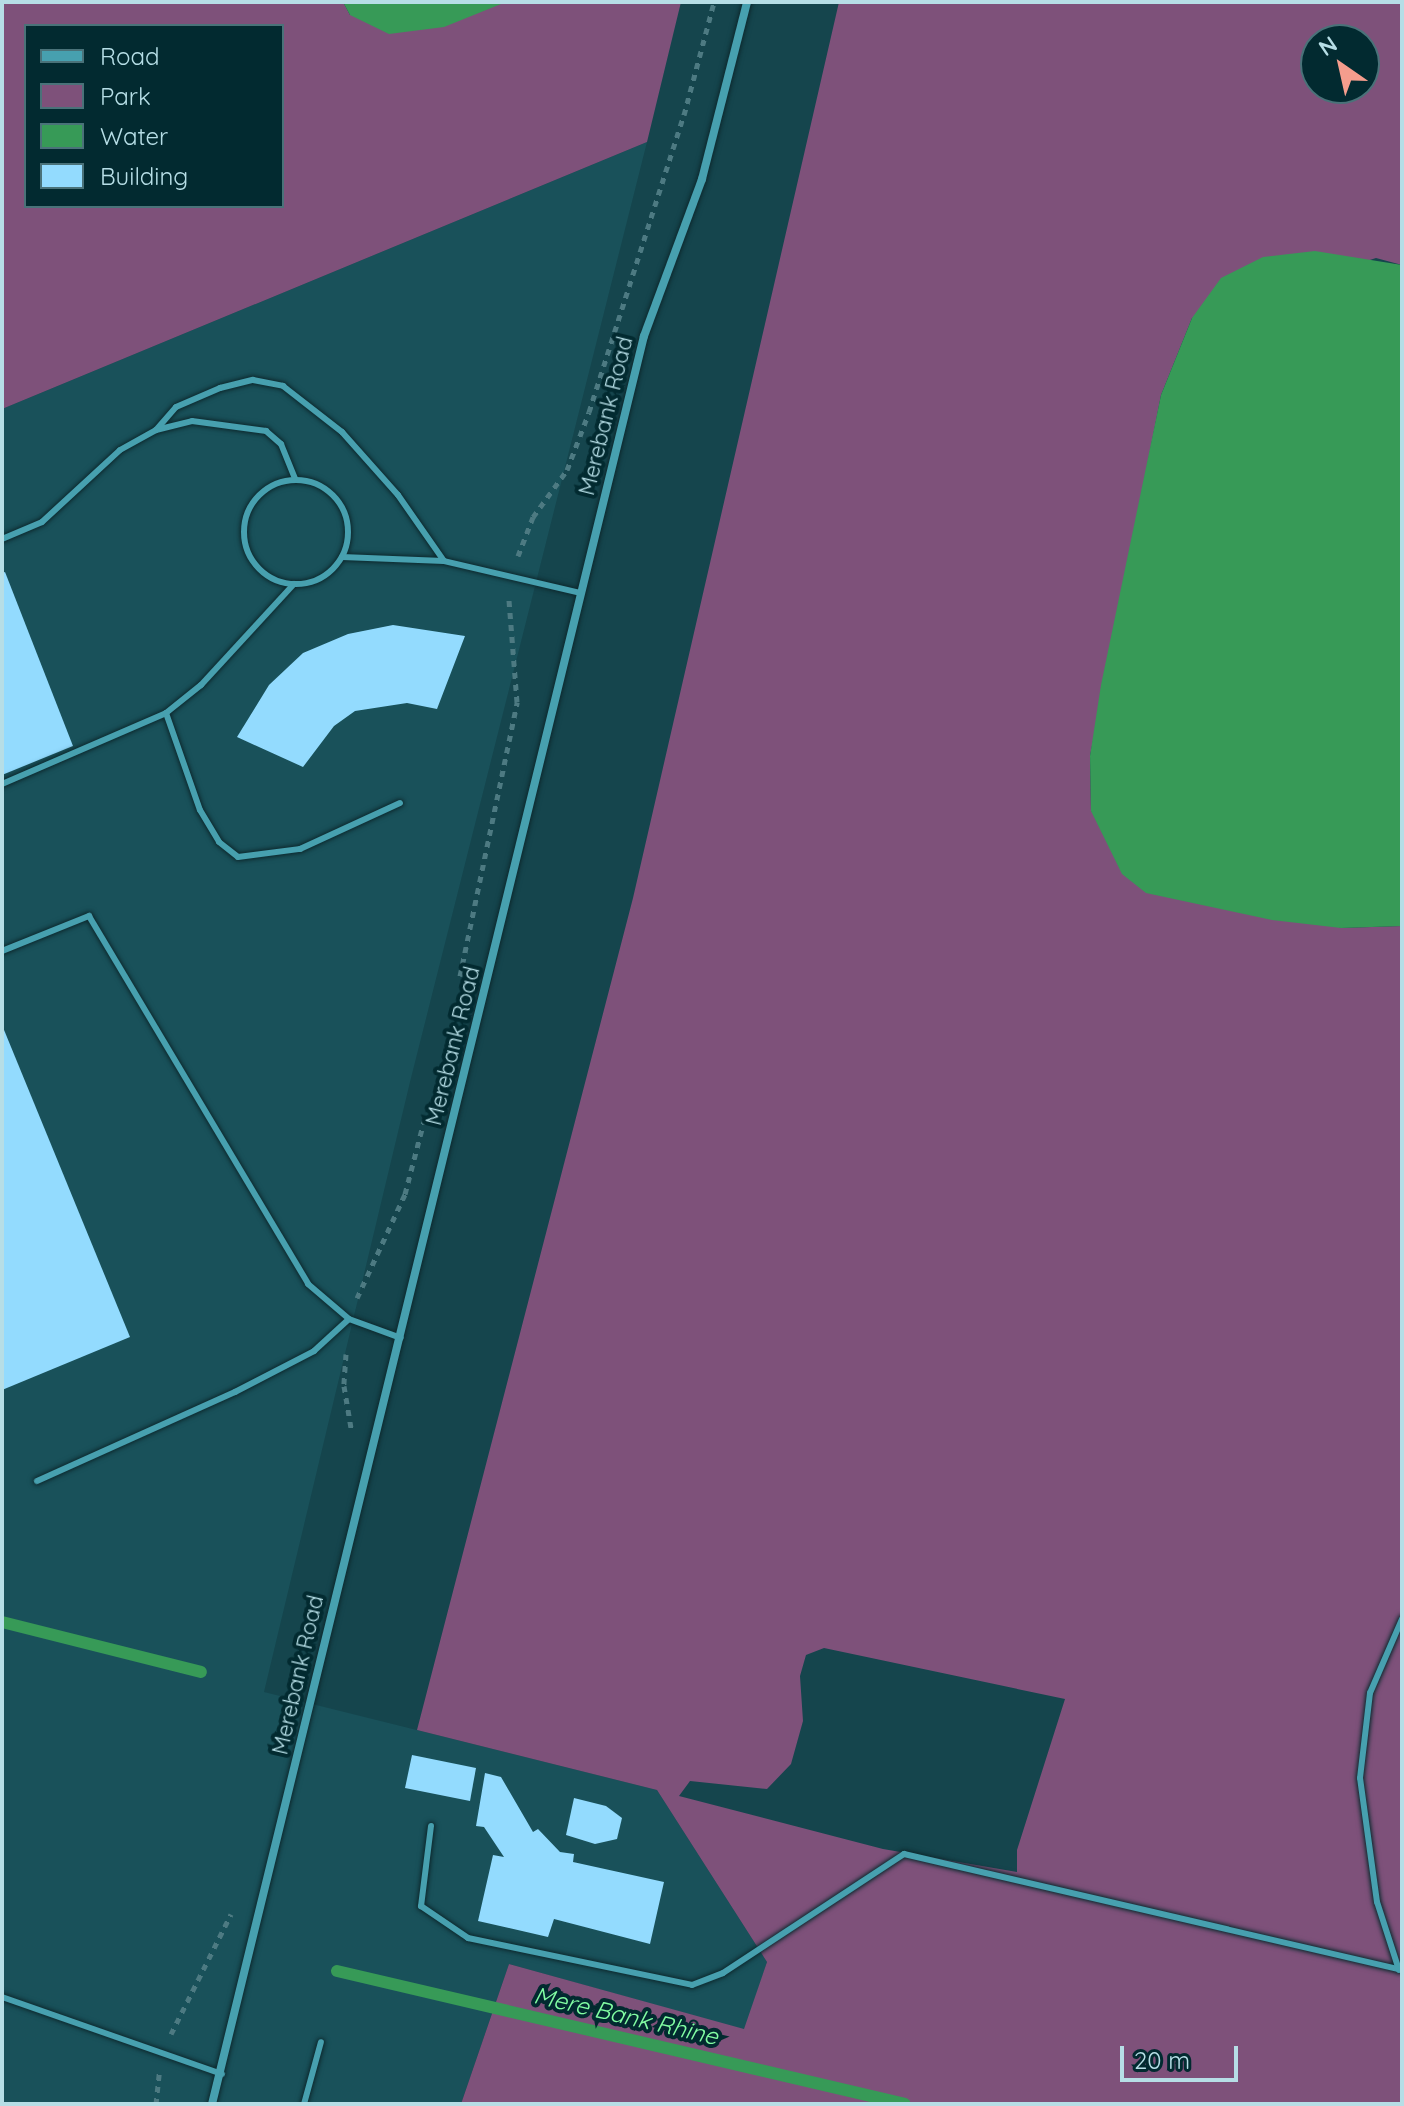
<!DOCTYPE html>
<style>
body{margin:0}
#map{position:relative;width:1404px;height:2106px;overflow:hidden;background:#15454d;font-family:Quicksand,sans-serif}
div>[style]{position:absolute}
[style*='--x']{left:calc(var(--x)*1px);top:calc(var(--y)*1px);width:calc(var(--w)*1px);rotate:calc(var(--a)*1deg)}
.built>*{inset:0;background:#19515a}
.green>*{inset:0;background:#7e517a}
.water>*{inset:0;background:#379a57}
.stream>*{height:12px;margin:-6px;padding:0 6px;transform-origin:6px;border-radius:6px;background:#379a57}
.building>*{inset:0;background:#93dbfe}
.path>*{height:5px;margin-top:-2.5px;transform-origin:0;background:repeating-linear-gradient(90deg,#4d7a82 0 6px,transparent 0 12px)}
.roads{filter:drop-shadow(0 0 2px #0d292e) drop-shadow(0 0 2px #0d292e)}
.service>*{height:6px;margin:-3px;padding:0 3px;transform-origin:3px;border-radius:3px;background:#47a0af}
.service>.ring{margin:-3px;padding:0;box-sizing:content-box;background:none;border:6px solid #47a0af;border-radius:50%}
.minor>*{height:8px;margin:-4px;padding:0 4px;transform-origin:4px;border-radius:4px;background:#47a0af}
span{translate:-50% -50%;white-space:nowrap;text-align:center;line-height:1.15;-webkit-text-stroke:8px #022a30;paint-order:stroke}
.street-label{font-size:22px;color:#b6dee6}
.water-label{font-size:24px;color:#82fea3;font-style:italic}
.frame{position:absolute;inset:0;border:4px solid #b6dee6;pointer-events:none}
.legend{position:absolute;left:24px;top:24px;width:260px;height:184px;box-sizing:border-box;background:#022a30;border:2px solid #4a7279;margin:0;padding:10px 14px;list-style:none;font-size:24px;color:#b6dee6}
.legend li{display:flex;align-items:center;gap:16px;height:40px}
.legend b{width:40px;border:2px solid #4a7279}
.north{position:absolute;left:1300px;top:24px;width:80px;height:80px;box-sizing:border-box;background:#022a30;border:2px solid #4a7279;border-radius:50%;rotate:326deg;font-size:22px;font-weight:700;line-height:32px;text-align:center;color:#b6dee6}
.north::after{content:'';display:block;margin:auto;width:28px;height:36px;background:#f59d8d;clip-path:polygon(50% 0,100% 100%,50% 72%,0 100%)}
.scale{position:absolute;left:1120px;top:2046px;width:118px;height:36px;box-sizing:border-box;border:4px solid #b6dee6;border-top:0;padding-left:10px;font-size:24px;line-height:28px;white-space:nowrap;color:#b6dee6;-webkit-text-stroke:6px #022a30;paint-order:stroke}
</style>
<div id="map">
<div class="built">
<i style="clip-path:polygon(647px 142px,410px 1082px,264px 1692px,657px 1790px,767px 1962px,745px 2030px,509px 1964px,461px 2104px,2px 2104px,2px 409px)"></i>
</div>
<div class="green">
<i style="clip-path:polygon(evenodd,2px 2px,343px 2px,350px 15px,506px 2px,681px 2px,647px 142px,2px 409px,2px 2px,26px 26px,282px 26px,282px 206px,26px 206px,26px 26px)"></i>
<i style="clip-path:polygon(evenodd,839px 2px,1402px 2px,1402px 265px,1376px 258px,1192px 318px,1161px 395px,1090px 756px,1091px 811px,1341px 928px,1402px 926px,1402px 2104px,461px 2104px,509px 1964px,744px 2029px,767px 1962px,657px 1790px,417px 1730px,633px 898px,839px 2px,1316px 40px,1364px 40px,1364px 88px,1316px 88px,1316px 40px,839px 2px,824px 1648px,1065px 1699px,1017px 1850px,1017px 1872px,883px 1849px,679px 1796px,690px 1781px,767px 1789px,791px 1764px,803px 1721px,800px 1676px,806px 1655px,824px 1648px)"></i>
</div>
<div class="water">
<i style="clip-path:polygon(343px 2px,506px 2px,444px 27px,389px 34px,350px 15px)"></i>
<i style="clip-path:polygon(1315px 251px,1402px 265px,1402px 926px,1341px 928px,1272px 920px,1146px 893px,1122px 874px,1091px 811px,1090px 756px,1101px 685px,1161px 395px,1192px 318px,1221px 278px,1263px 257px)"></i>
</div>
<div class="stream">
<i style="--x:2;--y:1622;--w:205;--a:14.1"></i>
<i style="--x:337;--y:1971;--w:583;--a:13.18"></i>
</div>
<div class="building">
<i style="clip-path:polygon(5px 572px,73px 746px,2px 775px,2px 573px)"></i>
<i style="clip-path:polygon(393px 625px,465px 636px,437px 709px,407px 703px,355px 711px,334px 726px,303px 767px,237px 737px,269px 685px,303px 653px,348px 634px)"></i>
<i style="clip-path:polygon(2px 1025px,130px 1337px,2px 1390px)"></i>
<i style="clip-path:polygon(412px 1755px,476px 1768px,470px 1801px,405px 1788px)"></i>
<i style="clip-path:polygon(485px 1773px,501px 1777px,533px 1832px,538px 1829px,560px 1852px,574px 1854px,573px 1862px,664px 1882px,650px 1944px,554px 1919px,548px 1937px,478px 1921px,493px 1855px,504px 1857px,484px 1827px,476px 1826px)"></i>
<i style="clip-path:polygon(574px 1798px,606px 1806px,622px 1818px,617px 1839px,595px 1844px,566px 1835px)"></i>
</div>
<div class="path">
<i style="--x:518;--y:556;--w:42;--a:-69"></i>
<i style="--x:533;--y:517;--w:58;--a:-54.1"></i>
<i style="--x:567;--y:470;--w:62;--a:-69.2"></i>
<i style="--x:589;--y:412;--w:312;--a:-72.3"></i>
<i style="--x:684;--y:115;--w:117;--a:-75.1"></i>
<i style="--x:460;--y:976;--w:280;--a:-78.2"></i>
<i style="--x:517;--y:702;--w:102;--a:-94.5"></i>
<i style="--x:357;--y:1298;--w:115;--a:-65.2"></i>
<i style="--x:405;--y:1194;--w:80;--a:-75.4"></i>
<i style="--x:346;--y:1354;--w:32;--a:94"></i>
<i style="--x:344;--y:1386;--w:43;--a:80.5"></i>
<i style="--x:171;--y:2034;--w:134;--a:-63.4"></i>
<i style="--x:156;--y:2104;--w:31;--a:-84"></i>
</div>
<div class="roads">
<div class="service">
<i style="--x:156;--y:430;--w:30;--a:-49"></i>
<i style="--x:176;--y:407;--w:48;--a:-23.4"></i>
<i style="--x:220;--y:388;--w:34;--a:-14"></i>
<i style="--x:253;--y:380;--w:31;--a:11"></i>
<i style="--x:283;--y:386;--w:75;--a:37.9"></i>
<i style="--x:342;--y:432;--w:84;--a:48.4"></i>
<i style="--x:398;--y:495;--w:80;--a:55.1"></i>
<i class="ring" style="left:244px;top:480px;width:98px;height:98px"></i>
<i style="--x:2;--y:539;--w:43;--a:-23"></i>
<i style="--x:42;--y:522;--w:106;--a:-42.7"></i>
<i style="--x:120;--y:450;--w:41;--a:-29.1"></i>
<i style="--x:156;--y:430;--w:37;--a:-14"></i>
<i style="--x:192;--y:421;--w:75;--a:7.7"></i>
<i style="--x:266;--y:431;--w:20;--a:41"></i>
<i style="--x:281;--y:444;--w:38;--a:68"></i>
<i style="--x:342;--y:557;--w:102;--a:2.2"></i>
<i style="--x:444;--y:561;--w:140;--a:13.2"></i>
<i style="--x:166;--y:713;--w:103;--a:70.7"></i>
<i style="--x:200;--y:810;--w:37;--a:59"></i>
<i style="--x:219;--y:842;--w:24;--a:38"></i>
<i style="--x:238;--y:857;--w:63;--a:-7.4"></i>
<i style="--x:300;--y:849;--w:110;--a:-24.7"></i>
<i style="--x:2;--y:784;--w:179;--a:-23.4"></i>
<i style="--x:166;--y:713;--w:45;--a:-38.7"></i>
<i style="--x:201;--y:685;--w:137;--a:-47.4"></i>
<i style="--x:2;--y:951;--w:94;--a:-21.9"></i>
<i style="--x:89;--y:916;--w:428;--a:59.2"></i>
<i style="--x:308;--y:1284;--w:54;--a:40.5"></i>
<i style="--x:349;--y:1319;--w:55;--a:20.1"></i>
<i style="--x:37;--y:1481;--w:217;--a:-24.2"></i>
<i style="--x:235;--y:1392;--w:89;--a:-27.4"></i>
<i style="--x:314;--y:1351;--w:47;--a:-42.4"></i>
<i style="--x:431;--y:1826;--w:81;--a:97.1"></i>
<i style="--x:421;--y:1906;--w:57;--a:34.2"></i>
<i style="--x:468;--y:1938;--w:229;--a:11.8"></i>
<i style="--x:692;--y:1985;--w:33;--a:-21"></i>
<i style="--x:723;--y:1973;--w:217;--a:-33.3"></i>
<i style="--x:904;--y:1854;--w:511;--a:13.11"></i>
<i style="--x:1399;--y:1970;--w:71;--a:-107.9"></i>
<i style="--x:1377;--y:1902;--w:125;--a:-97.8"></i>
<i style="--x:1360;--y:1778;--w:86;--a:-83.3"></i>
<i style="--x:1370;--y:1693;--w:81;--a:-66.6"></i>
<i style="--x:2;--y:1997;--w:233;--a:19.3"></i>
<i style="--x:304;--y:2104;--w:64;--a:-74.7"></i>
</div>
<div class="minor">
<i style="--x:212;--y:2104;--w:1820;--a:-76.27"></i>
<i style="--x:644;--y:336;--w:167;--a:-69.7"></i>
<i style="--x:702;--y:179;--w:183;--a:-75.7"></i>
</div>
</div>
<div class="street-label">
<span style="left:606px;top:416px;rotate:-76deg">Merebank Road</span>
<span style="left:453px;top:1046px;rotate:-76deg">Merebank Road</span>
<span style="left:298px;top:1675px;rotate:-77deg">Merebank Road</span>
</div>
<div class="water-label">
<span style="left:626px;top:2016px;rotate:13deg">Mere Bank Rhine</span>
</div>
<div class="frame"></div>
<ul class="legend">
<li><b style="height:10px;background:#47a0af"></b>Road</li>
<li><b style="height:22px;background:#7e517a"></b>Park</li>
<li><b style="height:22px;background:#379a57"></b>Water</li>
<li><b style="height:22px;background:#93dbfe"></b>Building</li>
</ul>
<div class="north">N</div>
<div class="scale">20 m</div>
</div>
